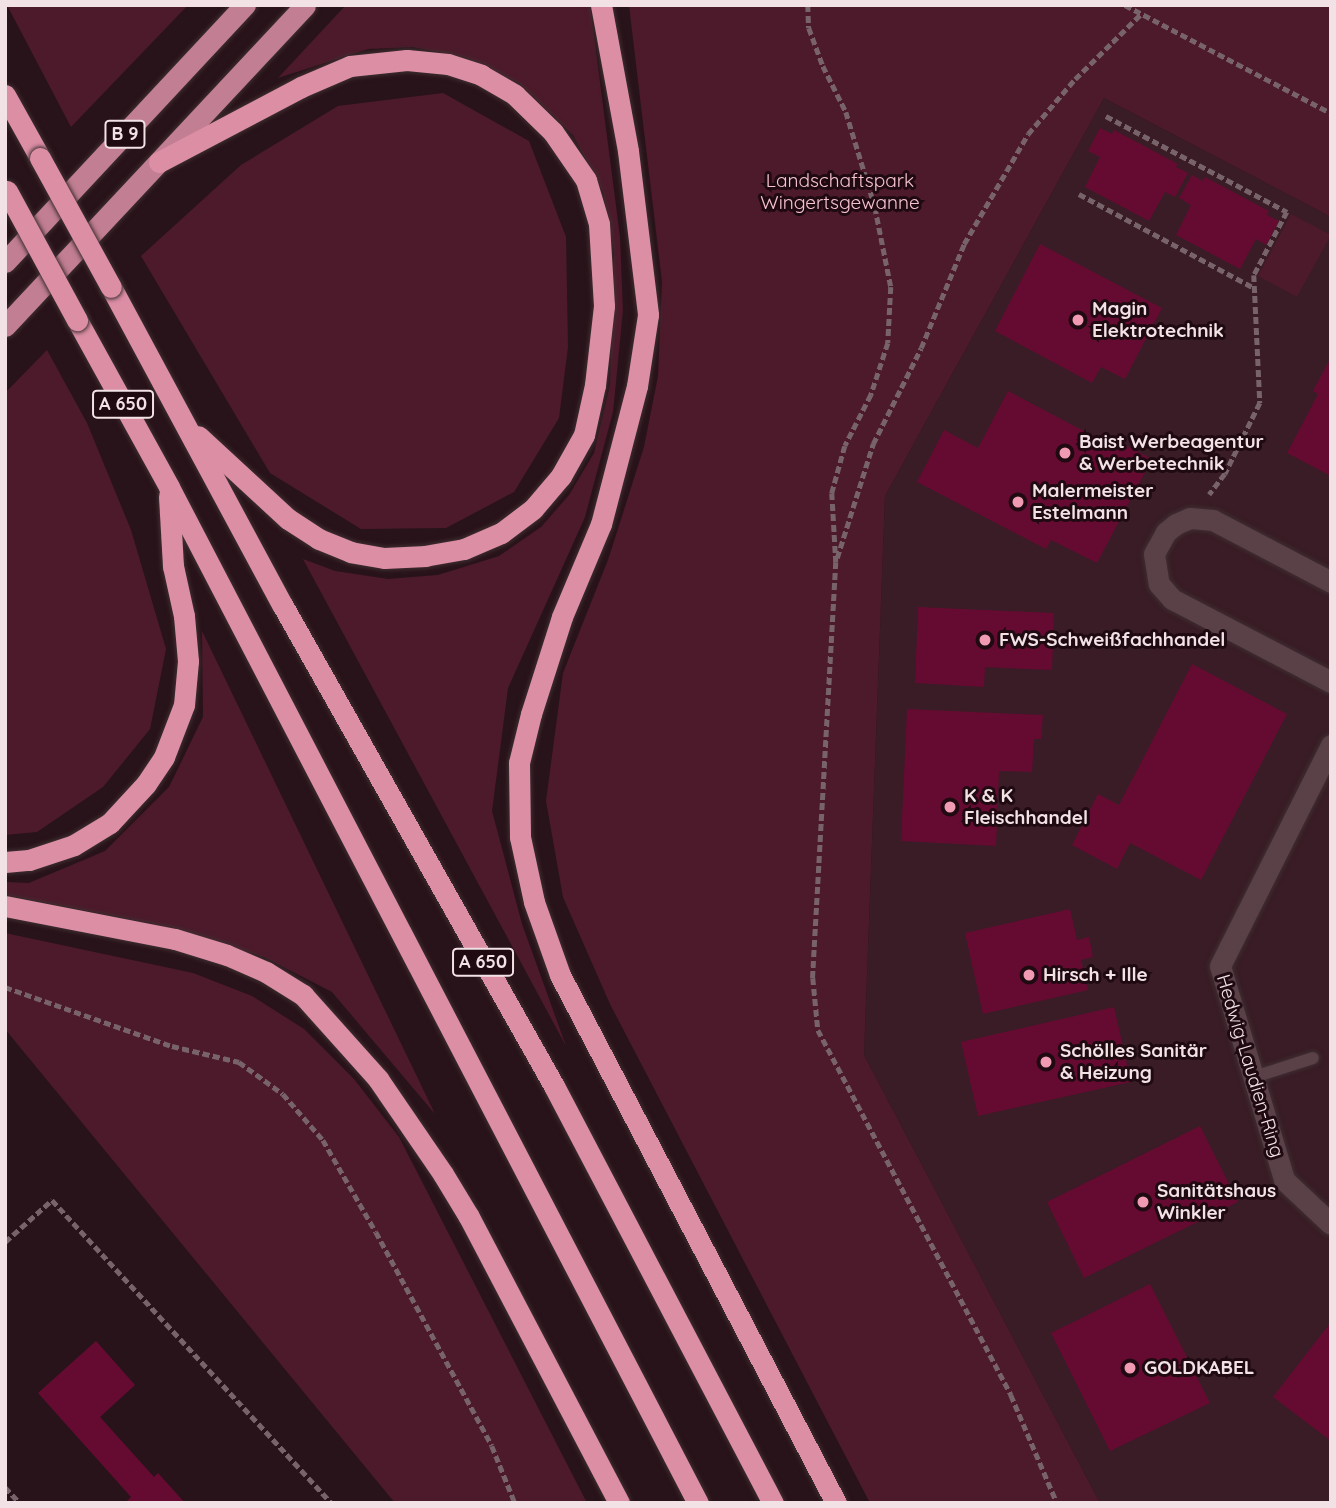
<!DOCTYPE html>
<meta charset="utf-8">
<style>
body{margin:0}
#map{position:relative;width:1336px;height:1508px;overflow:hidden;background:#29131a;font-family:Quicksand,sans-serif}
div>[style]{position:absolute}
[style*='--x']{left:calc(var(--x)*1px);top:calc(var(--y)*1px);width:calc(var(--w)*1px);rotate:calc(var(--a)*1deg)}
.built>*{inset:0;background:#391c25}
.green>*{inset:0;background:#4d1a2b}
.building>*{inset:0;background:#650b32}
.path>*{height:4.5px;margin-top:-2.25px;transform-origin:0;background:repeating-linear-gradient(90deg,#776369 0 7px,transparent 0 10.5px)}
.roads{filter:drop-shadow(0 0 2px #3e2f32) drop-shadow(0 0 2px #3e2f32)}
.service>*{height:12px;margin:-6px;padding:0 6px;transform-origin:6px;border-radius:6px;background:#5a4047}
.minor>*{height:21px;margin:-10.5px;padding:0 10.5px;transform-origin:10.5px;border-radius:10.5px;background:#5a4047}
.trunk>*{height:21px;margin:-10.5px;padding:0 10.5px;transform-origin:10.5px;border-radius:10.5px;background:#c27e92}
.motorway>*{height:21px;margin:-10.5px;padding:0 10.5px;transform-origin:10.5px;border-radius:10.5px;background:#dc8ea5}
.bridges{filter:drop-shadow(0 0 2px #3e2f32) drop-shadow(0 0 2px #3e2f32)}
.motorway-bridge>*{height:21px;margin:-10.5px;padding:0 10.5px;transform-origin:10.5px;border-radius:10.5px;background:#dc8ea5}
.dots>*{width:19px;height:19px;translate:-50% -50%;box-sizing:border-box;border:4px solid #1f0a11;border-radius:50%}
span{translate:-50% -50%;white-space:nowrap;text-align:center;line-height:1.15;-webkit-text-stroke:6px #1f0a11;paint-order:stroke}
.shield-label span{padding:2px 5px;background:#1f0a11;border:2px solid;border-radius:5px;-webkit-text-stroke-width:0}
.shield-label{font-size:18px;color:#f2e2e6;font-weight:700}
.park-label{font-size:19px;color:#f7c3d0}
.poi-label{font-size:19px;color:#f2e2e6;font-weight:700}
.left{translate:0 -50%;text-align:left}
.street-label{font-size:19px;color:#f2e2e6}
.frame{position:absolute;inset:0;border:7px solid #f2e2e6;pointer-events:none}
</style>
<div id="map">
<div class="built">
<i style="clip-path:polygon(1104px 98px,1331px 217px,1331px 1503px,1100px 1503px,864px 1055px,885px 496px)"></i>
</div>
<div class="green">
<i style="clip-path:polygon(7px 5px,188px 5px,71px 127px)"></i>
<i style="clip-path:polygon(346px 5px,590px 5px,620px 237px,623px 310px,613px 412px,585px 517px,508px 688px,492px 811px,522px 924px,566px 1046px,303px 559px,335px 571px,388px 579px,438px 575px,499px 556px,541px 527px,569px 495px,594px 453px,610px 385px,614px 252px,603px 192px,573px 135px,520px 84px,467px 58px,413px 47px,368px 49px,278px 78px)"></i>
<i style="clip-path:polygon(629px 5px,1331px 5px,1331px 217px,1104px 98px,885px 496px,864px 1055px,1100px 1503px,870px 1503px,610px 1004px,563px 897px,546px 801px,563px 673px,608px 560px,644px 447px,658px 376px,662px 282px)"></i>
<i style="clip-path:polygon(443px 93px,529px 141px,566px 237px,568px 347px,559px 418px,514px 492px,446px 528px,361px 529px,270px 473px,141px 256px,241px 165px,338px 106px)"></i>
<i style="clip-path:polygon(1291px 214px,1331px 235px,1297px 297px,1258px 276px)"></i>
<i style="clip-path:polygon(47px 350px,87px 423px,131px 530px,166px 649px,150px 729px,103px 787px,37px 832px,5px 835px,5px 393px)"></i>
<i style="clip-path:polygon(202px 631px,435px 1114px,332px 992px,264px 957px,154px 924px,5px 895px,5px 882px,29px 883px,105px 851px,169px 787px,203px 717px)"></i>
<i style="clip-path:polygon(5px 933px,193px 973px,252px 996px,304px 1029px,354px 1079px,399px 1137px,587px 1503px,395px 1503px,5px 1029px)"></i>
</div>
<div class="building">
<i style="clip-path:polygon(1100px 128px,1112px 134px,1114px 130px,1178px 164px,1176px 167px,1188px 173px,1175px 197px,1165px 192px,1149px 221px,1085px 187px,1100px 157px,1088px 151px)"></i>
<i style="clip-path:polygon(1192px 175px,1203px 181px,1205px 177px,1269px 211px,1267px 215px,1279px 221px,1266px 245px,1256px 239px,1240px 269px,1176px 235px,1191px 205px,1179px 198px)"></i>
<i style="clip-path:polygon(1040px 244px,1162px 308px,1125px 379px,1101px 367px,1092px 383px,995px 331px)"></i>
<i style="clip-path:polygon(1331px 357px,1331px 476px,1287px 453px,1318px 394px,1313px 391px)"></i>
<i style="clip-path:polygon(1008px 391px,1099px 439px,1102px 433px,1152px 459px,1097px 563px,1051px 540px,1046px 549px,917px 482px,944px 430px,978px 448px)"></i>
<i style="clip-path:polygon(918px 607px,1054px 613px,1052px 670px,985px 667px,984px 687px,915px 683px)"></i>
<i style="clip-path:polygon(1192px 664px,1287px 714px,1201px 880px,1130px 843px,1117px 869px,1072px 845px,1098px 794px,1119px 805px)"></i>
<i style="clip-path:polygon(907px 709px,1043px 715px,1041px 739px,1034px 739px,1032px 772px,999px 771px,996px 846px,901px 841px)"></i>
<i style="clip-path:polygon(1070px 909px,1077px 940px,1089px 937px,1093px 957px,1081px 960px,1088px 990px,983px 1014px,965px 933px)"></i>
<i style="clip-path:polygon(1114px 1007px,1131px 1082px,978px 1116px,961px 1042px)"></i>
<i style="clip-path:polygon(1200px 1126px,1238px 1202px,1084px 1278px,1047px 1202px)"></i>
<i style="clip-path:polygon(1150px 1284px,1210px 1403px,1110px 1451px,1051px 1333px)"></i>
<i style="clip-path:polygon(1331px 1322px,1331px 1441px,1273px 1397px)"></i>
<i style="clip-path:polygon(96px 1341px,135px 1385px,100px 1417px,154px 1477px,158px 1473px,185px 1503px,125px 1503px,131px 1497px,38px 1393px)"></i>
</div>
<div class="path">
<i style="--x:808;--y:5;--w:23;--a:88"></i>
<i style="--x:809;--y:28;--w:40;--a:69.8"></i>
<i style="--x:823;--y:66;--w:51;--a:63.4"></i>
<i style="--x:846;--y:112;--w:99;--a:73"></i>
<i style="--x:875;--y:207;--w:82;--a:78.7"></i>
<i style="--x:891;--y:287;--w:56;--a:93.1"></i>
<i style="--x:888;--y:343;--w:55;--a:108.1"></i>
<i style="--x:871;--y:395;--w:57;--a:117"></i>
<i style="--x:845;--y:446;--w:49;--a:105.5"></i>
<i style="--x:832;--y:493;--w:69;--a:86.7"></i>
<i style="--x:836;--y:562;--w:417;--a:93.2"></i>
<i style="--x:813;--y:978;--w:52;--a:84.5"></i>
<i style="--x:818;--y:1030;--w:413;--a:62.1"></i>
<i style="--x:1011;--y:1395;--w:117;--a:66.9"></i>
<i style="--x:1125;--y:5;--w:233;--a:27.7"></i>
<i style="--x:1106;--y:116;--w:205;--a:27.9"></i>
<i style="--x:1287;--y:212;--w:71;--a:117.6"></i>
<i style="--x:1254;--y:275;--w:128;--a:87.3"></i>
<i style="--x:1260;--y:403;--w:79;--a:116.2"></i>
<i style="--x:1225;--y:474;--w:26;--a:127"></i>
<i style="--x:1079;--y:194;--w:199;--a:28.2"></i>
<i style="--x:837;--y:558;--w:120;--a:-72.5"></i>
<i style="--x:873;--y:444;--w:107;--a:-63.4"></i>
<i style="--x:921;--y:348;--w:113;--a:-67.5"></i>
<i style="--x:964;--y:244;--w:127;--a:-59.8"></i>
<i style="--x:1028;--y:134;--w:72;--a:-49.5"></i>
<i style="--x:1075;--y:79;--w:93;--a:-44.6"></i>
<i style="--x:5;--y:987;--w:177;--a:19.5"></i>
<i style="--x:172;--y:1046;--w:69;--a:13.4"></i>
<i style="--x:239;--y:1062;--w:54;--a:36"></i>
<i style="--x:283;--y:1094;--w:61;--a:49"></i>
<i style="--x:323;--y:1140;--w:106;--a:60.1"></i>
<i style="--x:376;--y:1232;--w:243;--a:61.5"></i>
<i style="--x:492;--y:1446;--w:61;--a:68"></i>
<i style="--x:5;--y:1242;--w:63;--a:-41.8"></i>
<i style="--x:52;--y:1200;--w:413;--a:47.3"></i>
<i style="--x:5;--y:1487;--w:22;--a:47"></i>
</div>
<div class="roads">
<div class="service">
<i style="--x:1251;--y:1078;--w:65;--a:-17.9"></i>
</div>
<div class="minor">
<i style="--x:1331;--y:582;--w:133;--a:-152.3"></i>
<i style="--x:1213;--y:520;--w:23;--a:-175"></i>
<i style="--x:1190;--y:518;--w:15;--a:157"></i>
<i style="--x:1176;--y:524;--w:13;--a:141"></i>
<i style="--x:1166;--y:532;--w:25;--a:119"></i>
<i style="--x:1154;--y:554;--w:30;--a:81"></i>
<i style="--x:1159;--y:584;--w:20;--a:49"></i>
<i style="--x:1172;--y:599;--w:179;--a:27.6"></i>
<i style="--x:1331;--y:745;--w:247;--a:116.7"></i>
<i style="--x:1220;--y:966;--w:223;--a:73.3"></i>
<i style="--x:1284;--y:1180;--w:64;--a:43.1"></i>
</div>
<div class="trunk">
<i style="--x:5;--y:262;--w:352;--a:-47"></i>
<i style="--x:5;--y:326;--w:439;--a:-46.9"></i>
</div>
<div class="motorway">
<i style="--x:601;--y:5;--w:148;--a:79.5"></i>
<i style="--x:628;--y:151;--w:165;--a:83"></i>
<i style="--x:648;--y:315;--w:72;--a:98.8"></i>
<i style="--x:637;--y:386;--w:143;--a:104.6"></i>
<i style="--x:601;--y:524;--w:101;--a:112.8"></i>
<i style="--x:562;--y:617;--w:102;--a:107.7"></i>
<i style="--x:531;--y:714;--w:50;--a:103.8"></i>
<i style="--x:519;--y:763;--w:74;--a:89.2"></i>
<i style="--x:520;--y:837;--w:66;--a:77.8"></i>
<i style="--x:534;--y:902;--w:77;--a:70.4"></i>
<i style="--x:560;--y:975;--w:596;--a:62.4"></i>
<i style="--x:5;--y:95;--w:72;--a:60.9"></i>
<i style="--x:159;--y:162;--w:161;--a:-27.8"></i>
<i style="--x:301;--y:87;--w:53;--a:-23.2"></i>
<i style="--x:350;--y:66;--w:57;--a:-6"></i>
<i style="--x:407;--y:60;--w:41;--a:5.6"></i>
<i style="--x:448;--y:64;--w:35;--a:18"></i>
<i style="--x:481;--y:75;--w:39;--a:30"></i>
<i style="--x:515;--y:95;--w:53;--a:44.2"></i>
<i style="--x:553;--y:132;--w:58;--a:55.5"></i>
<i style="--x:586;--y:180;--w:46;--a:73.5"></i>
<i style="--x:599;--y:224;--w:82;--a:86.5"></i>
<i style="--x:604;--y:306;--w:80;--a:96.5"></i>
<i style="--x:595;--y:385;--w:51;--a:102.4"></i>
<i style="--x:584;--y:435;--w:47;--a:119.3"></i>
<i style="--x:561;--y:476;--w:43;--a:130.3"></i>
<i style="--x:533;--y:509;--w:40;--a:143"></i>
<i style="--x:501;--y:533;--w:40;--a:156.6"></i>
<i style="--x:464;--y:549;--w:39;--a:170"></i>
<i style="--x:426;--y:556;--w:42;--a:177.3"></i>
<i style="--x:384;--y:558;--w:34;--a:-170"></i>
<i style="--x:351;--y:552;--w:35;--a:-158"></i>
<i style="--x:319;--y:539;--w:37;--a:-147"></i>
<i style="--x:288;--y:519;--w:122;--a:-137.3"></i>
<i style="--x:111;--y:287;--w:362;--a:61.7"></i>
<i style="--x:283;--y:606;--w:551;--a:60.55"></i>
<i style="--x:554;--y:1086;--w:471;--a:62.3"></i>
<i style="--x:77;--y:320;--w:191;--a:61.1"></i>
<i style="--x:169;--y:487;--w:1145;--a:62.5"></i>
<i style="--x:5;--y:862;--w:24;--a:-5"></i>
<i style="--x:29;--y:860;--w:47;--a:-18.4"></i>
<i style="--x:74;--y:845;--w:42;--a:-31.4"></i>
<i style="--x:110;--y:823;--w:53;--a:-47.3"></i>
<i style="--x:146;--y:784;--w:32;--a:-56"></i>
<i style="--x:164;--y:757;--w:56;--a:-69"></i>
<i style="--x:184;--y:705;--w:44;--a:-84.8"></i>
<i style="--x:188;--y:661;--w:45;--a:-95.1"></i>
<i style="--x:184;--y:616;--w:51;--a:-102.4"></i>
<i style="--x:173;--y:566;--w:70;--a:-93.3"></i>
<i style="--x:5;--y:906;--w:173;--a:11"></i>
<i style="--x:175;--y:939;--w:54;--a:17.1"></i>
<i style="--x:227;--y:955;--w:43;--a:23.6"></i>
<i style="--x:266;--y:972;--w:44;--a:31.9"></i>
<i style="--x:303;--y:995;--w:113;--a:48.2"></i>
<i style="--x:378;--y:1079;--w:115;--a:55.6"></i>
<i style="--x:443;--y:1174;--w:50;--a:58.8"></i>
<i style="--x:469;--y:1217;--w:323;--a:62.3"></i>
</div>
</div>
<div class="bridges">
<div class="motorway-bridge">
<i style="--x:40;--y:158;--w:147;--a:61.2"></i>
<i style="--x:7;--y:191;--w:147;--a:61.5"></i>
</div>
</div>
<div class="dots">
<i style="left:1078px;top:320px;background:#f19ab3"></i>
<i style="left:1065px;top:453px;background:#f19ab3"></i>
<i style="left:1018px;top:502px;background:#f19ab3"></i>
<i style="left:985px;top:640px;background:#f19ab3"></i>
<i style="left:950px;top:807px;background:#f19ab3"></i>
<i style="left:1029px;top:975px;background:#f19ab3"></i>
<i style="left:1046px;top:1062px;background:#f19ab3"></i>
<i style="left:1143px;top:1202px;background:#f19ab3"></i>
<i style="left:1130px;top:1368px;background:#f19ab3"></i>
</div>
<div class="shield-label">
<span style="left:125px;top:134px">B 9</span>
<span style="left:123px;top:404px">A 650</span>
<span style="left:483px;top:962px">A 650</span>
</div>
<div class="park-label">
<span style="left:840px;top:192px">Landschaftspark<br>Wingertsgewanne</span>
</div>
<div class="poi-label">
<span class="left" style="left:1092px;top:320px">Magin<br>Elektrotechnik</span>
<span class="left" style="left:1079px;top:453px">Baist Werbeagentur<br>&amp; Werbetechnik</span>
<span class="left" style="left:1032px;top:502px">Malermeister<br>Estelmann</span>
<span class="left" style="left:999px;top:640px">FWS-Schweißfachhandel</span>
<span class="left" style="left:964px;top:807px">K &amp; K<br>Fleischhandel</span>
<span class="left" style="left:1043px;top:975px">Hirsch + Ille</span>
<span class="left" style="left:1060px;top:1062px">Schölles Sanitär<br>&amp; Heizung</span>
<span class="left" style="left:1157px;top:1202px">Sanitätshaus<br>Winkler</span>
<span class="left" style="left:1144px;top:1368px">GOLDKABEL</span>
</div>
<div class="street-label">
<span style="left:1250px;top:1066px;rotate:73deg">Hedwig-Laudien-Ring</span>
</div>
<div class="frame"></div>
</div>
